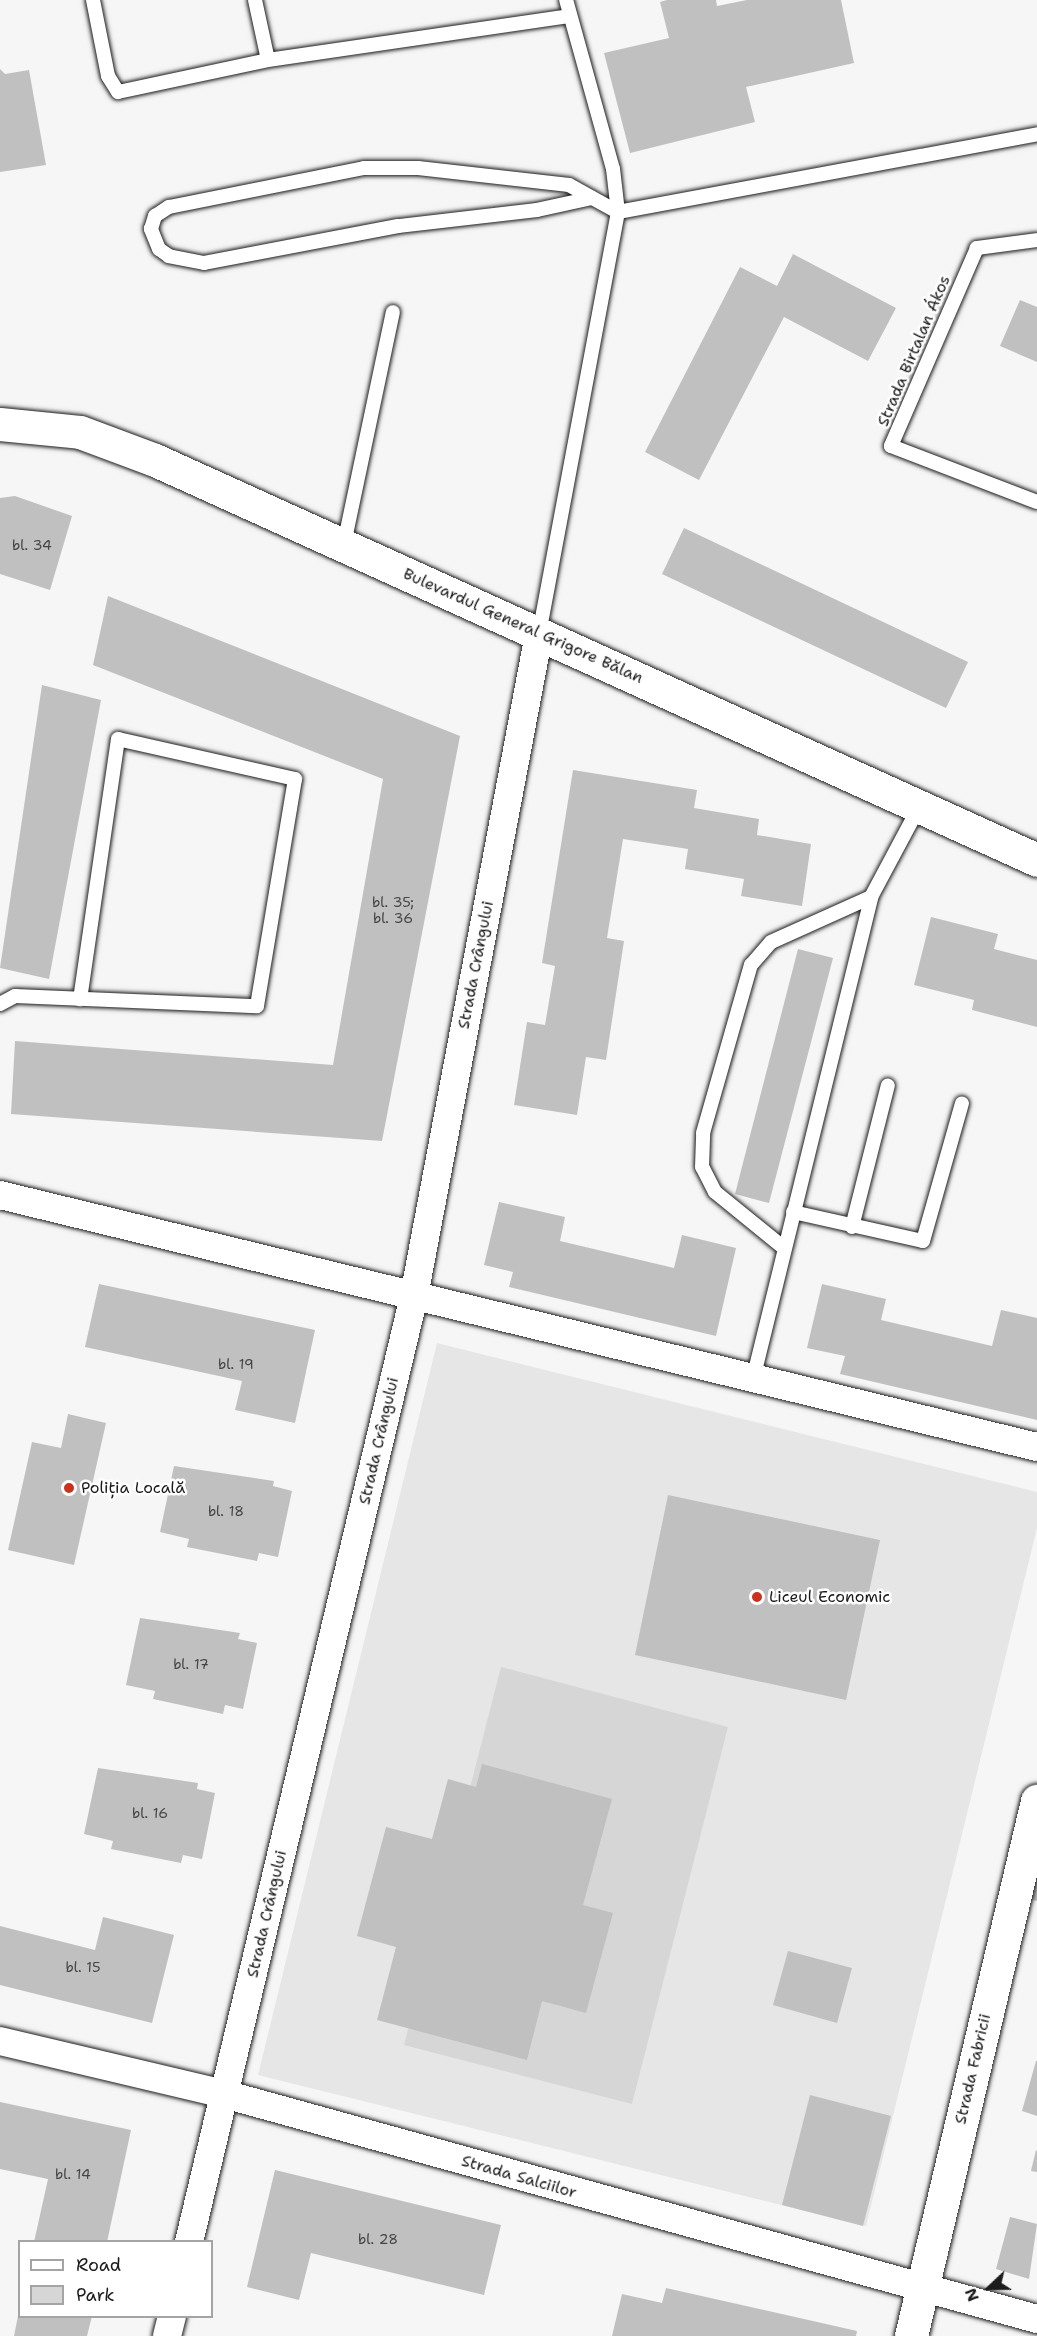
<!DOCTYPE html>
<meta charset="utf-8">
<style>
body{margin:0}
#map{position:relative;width:1037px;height:2336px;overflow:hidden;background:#f6f6f6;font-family:"Shantell Sans",sans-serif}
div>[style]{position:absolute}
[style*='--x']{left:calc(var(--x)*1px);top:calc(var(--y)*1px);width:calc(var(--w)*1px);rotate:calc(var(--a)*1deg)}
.built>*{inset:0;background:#e6e6e6}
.green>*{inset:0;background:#d6d6d6}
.building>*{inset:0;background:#c0c0c0}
.roads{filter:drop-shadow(0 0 2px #1c1c1c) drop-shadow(0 0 2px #1c1c1c)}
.service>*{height:14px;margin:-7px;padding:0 7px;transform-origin:7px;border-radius:7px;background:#fff}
.minor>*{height:28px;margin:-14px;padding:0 14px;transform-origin:14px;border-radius:14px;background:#fff}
.secondary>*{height:33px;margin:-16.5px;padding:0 16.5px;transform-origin:16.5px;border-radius:16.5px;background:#fff}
.dots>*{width:16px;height:16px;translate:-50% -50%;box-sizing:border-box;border:3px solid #fff;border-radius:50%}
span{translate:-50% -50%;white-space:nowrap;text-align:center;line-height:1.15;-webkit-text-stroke:5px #fff;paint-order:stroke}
.number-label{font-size:14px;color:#454545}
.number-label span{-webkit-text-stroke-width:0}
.street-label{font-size:16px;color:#1c1c1c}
.poi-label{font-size:16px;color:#1c1c1c}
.left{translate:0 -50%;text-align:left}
.legend{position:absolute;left:18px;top:2240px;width:195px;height:78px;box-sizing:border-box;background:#fff;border:2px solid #a4a4a4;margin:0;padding:8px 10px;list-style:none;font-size:18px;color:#1c1c1c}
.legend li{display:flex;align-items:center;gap:12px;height:30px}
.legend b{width:30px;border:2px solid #a4a4a4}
.north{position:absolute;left:959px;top:2258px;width:60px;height:60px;-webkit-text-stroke:4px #fff;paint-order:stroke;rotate:248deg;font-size:16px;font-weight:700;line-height:24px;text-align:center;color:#1c1c1c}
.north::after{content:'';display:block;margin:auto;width:21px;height:27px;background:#1c1c1c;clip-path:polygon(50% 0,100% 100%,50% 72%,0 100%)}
</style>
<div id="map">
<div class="built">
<i style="clip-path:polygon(437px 1343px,1037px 1492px,1037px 1528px,866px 2226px,258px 2075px)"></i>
</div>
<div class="green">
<i style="clip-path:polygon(501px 1667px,728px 1727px,632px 2104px,404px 2045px)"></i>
</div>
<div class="building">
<i style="clip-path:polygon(667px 0,716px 0,717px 6px,747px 0,841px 0,854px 63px,746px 87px,755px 122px,630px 153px,604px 53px,669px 38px,660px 2px)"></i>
<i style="clip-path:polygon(0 69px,5px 74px,29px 70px,46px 165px,0 172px)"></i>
<i style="clip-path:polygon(793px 254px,896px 308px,868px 361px,784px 317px,699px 480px,645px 452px,740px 267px,777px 286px)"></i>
<i style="clip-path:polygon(1020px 300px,1037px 307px,1037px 362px,1000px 346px)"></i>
<i style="clip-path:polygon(15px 496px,72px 516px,50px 590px,0 574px,0 498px)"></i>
<i style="clip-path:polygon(684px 528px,968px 662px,946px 708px,662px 574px)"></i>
<i style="clip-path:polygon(108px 596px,460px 736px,382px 1141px,11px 1114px,15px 1041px,333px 1065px,383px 779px,93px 665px)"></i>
<i style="clip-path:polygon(42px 685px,101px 700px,49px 979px,0 968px)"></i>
<i style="clip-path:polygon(573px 770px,697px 790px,694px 808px,759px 819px,757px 835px,811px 844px,802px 906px,741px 896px,744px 879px,685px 869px,688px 849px,623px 839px,607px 938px,624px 941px,606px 1060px,586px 1057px,577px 1115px,514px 1105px,527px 1022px,545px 1025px,555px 966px,542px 963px)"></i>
<i style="clip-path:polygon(931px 917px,998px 934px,994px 949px,1037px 960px,1037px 1027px,972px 1010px,974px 1000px,914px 985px)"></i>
<i style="clip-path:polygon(798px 949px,833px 958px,769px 1203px,735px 1194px)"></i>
<i style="clip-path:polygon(499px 1202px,565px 1217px,560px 1241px,674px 1268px,682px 1235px,736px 1248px,716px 1336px,509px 1287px,513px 1272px,484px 1265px)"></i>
<i style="clip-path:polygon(99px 1284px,315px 1330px,295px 1423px,235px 1410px,242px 1381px,85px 1347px)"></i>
<i style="clip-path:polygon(822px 1284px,886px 1299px,881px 1320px,992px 1346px,1001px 1310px,1037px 1318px,1037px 1420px,840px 1374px,845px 1356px,807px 1348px)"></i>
<i style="clip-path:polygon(68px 1414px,106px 1423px,74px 1565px,8px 1550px,32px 1442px,61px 1448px)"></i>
<i style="clip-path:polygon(174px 1466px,274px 1481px,273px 1486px,292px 1491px,278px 1557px,259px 1553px,257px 1561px,187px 1547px,189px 1539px,160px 1532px)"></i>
<i style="clip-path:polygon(668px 1495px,880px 1540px,846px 1700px,635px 1655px)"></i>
<i style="clip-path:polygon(140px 1618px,240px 1633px,238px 1639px,257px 1643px,243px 1709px,225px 1705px,223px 1714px,153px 1699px,155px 1691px,126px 1685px)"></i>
<i style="clip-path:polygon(482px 1764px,612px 1799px,583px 1905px,613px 1913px,586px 2013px,542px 2001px,527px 2060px,377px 2020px,396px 1947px,357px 1936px,386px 1827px,432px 1839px,448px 1779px,476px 1787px)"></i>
<i style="clip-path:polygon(98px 1768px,198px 1783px,197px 1789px,215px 1793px,202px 1859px,183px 1855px,181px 1863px,111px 1849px,113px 1841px,84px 1834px)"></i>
<i style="clip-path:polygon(1037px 1853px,1037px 1901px,1025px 1898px)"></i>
<i style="clip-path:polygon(103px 1917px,174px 1935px,152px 2023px,0 1985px,0 1926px,95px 1950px)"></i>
<i style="clip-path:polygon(788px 1951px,852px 1968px,837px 2023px,773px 2005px)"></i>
<i style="clip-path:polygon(1036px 2061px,1037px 2061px,1037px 2116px,1022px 2111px)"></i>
<i style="clip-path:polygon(810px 2095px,891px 2116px,863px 2226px,782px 2205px)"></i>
<i style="clip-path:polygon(0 2102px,131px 2130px,107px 2242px,34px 2242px,48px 2179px,0 2169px)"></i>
<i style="clip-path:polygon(1036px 2150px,1037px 2151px,1037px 2172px,1031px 2171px)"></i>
<i style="clip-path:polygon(275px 2170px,501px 2225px,484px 2295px,311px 2253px,299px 2300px,247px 2287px)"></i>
<i style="clip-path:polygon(1010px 2217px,1037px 2224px,1029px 2279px,996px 2269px)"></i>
<i style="clip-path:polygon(666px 2288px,857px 2331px,856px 2336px,612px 2336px,622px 2294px,662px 2303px)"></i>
<i style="clip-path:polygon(18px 2316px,92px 2316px,87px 2336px,14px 2336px)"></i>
</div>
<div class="roads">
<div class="service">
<i style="--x:93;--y:0;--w:77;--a:78.8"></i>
<i style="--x:108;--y:76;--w:19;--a:58"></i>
<i style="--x:118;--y:92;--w:153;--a:-12"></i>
<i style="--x:268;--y:60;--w:304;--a:-8.3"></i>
<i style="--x:255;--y:0;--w:61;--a:77.8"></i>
<i style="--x:592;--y:198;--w:56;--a:167.7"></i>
<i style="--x:537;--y:210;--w:140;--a:173.4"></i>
<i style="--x:398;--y:226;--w:197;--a:169.2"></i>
<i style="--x:204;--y:263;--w:36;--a:-169"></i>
<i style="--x:169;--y:256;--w:12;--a:-145"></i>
<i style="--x:159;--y:249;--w:22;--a:-112"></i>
<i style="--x:151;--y:229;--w:14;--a:-73"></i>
<i style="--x:155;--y:216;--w:17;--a:-33"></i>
<i style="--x:169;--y:207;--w:199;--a:-11.3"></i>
<i style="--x:364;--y:168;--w:54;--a:0"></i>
<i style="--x:418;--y:168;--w:152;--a:6.4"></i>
<i style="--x:569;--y:185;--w:56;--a:28.9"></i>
<i style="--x:618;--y:212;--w:426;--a:-10.5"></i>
<i style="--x:1037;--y:240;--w:61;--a:172.4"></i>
<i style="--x:977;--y:248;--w:216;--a:113.5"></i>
<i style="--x:891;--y:446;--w:156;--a:21"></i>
<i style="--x:344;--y:544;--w:237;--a:-78.1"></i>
<i style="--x:539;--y:634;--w:429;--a:-79.4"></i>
<i style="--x:618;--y:212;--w:43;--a:-96.6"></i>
<i style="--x:613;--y:169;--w:175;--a:-105.5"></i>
<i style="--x:0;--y:1004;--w:17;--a:-28"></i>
<i style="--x:15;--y:996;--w:242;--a:2.4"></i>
<i style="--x:257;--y:1006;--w:230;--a:-80.5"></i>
<i style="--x:295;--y:779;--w:181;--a:-167.3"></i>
<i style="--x:118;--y:739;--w:263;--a:98.3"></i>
<i style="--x:793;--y:1212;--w:133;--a:12.6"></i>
<i style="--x:923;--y:1241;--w:143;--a:-74.2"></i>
<i style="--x:852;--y:1227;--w:146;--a:-75.8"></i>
<i style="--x:784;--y:1248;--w:89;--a:-140.9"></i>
<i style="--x:715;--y:1192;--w:28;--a:-117"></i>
<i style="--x:702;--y:1167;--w:34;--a:-88"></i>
<i style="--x:703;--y:1133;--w:175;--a:-74.1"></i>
<i style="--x:751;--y:965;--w:30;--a:-49"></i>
<i style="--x:771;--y:942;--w:110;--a:-24.2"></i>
<i style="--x:753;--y:1379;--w:496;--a:-76.2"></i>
<i style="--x:871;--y:897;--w:102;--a:-61.9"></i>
</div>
<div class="minor">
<i style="--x:0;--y:1195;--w:1067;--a:13.66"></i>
<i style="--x:0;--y:2041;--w:230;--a:13.3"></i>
<i style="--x:224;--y:2094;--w:844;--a:15.47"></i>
<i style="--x:189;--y:2242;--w:972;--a:-76.62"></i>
<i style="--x:414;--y:1296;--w:674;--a:-79.31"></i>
<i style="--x:167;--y:2336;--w:21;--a:-76"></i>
</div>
<div class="secondary">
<i style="--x:0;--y:424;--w:80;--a:5.7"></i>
<i style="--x:80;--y:432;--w:80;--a:20.5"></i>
<i style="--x:155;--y:460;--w:968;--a:24.39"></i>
<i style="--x:911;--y:2336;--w:550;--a:-76.75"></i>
</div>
</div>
<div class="dots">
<i style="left:69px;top:1488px;background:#c8321e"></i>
<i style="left:757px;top:1597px;background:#c8321e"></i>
</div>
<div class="number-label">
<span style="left:32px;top:545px">bl. 34</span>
<span style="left:393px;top:910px">bl. 35;<br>bl. 36</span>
<span style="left:236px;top:1364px">bl. 19</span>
<span style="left:226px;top:1511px">bl. 18</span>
<span style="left:191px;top:1664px">bl. 17</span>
<span style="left:150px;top:1813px">bl. 16</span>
<span style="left:83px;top:1967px">bl. 15</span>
<span style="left:73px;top:2174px">bl. 14</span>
<span style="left:378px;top:2239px">bl. 28</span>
</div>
<div class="street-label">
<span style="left:914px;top:351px;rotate:-67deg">Strada Birtalan Ákos</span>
<span style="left:523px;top:626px;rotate:24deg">Bulevardul General Grigore Bălan</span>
<span style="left:476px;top:965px;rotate:-79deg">Strada Crângului</span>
<span style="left:379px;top:1441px;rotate:-77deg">Strada Crângului</span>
<span style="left:267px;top:1914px;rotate:-77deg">Strada Crângului</span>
<span style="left:973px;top:2069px;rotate:-77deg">Strada Fabricii</span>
<span style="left:519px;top:2177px;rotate:16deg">Strada Salciilor</span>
</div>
<div class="poi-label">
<span class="left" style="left:81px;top:1488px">Poliția Locală</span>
<span class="left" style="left:769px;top:1597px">Liceul Economic</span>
</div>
<ul class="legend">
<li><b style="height:8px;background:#fff"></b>Road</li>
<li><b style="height:16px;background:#d6d6d6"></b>Park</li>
</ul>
<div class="north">N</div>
</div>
